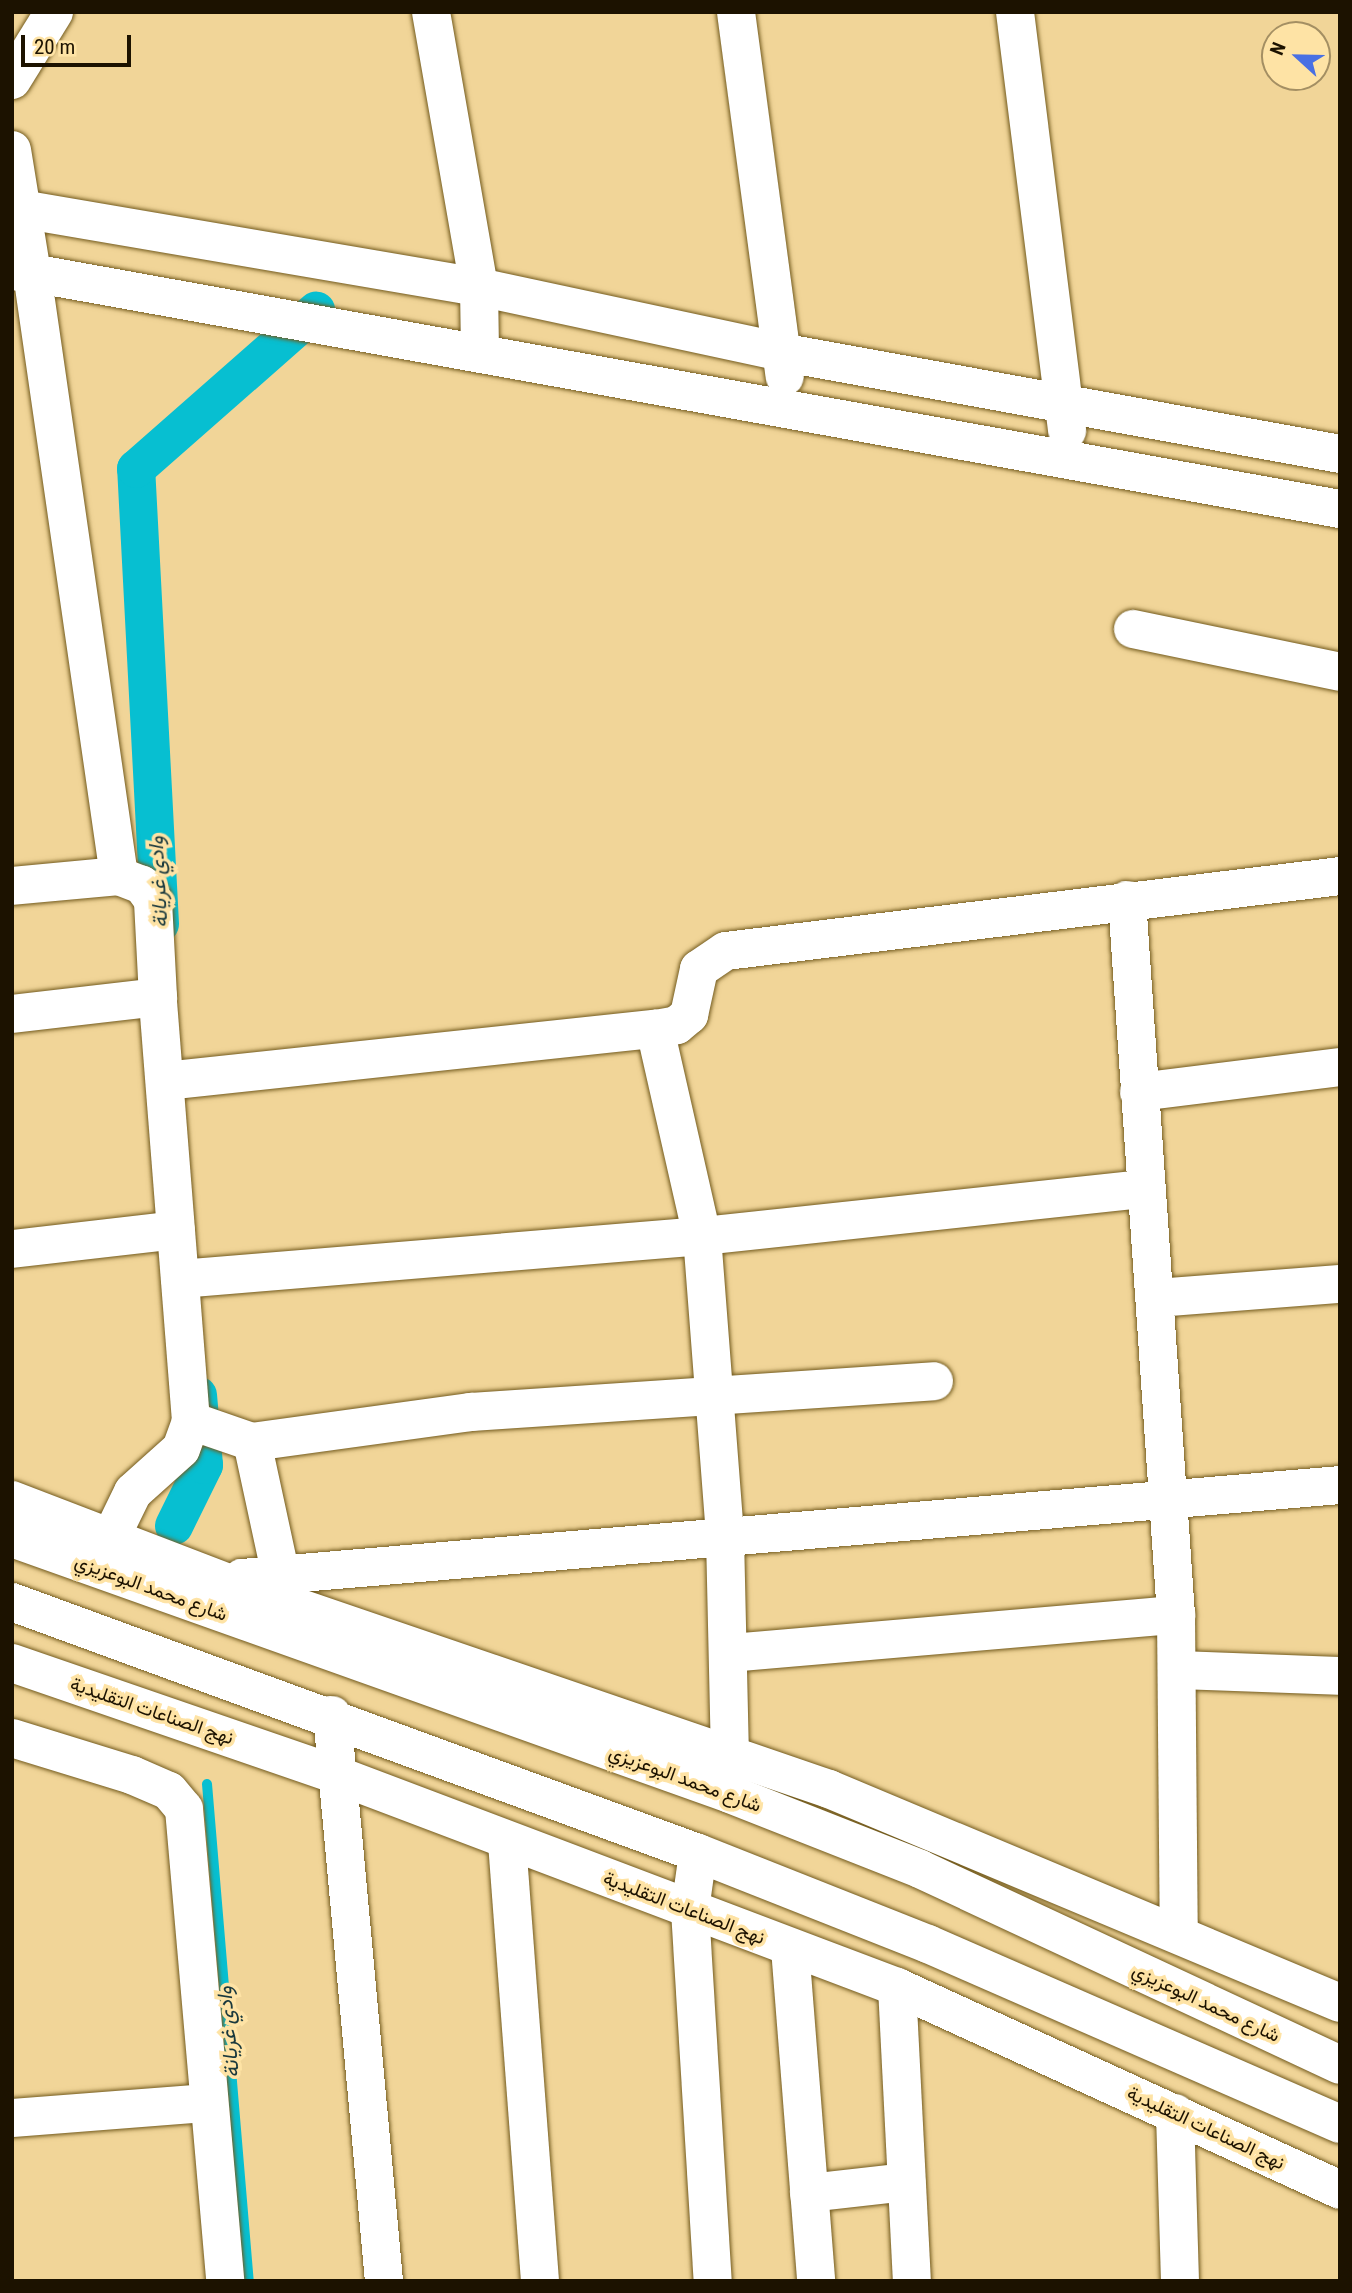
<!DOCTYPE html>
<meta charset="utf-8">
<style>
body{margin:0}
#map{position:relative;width:1352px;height:2293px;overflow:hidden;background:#f1d598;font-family:"Roboto Condensed",Vazirmatn,sans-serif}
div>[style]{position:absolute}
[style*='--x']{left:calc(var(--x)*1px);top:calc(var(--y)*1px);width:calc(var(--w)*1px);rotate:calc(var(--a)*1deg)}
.stream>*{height:10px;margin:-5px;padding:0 5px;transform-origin:5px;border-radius:5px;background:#07bfd1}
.canal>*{height:38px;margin:-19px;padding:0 19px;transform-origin:19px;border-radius:19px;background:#07bfd1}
.roads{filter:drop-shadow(0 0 2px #735b1e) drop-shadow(0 0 2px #735b1e)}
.minor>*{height:38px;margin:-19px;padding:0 19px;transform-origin:19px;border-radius:19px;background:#fff}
.major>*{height:38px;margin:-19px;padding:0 19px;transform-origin:19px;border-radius:19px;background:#fff}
.highway>*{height:38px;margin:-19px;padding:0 19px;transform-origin:19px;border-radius:19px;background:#fff}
span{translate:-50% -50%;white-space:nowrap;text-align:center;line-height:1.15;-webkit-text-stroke:7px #fee3a5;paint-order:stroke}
.street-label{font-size:19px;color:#1c1200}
.water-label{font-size:21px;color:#1a393d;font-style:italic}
.frame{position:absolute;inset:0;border:14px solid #1c1200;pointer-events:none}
.north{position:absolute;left:1261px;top:21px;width:70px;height:70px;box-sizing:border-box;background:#fee3a5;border:2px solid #a48f63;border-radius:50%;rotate:292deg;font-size:19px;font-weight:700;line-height:28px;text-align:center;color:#1c1200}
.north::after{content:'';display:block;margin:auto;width:24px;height:32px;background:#4970e3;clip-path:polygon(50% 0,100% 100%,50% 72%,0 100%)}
.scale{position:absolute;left:21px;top:35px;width:110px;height:32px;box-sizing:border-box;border:4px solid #1c1200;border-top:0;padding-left:9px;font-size:21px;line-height:24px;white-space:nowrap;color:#1c1200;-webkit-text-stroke:5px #fee3a5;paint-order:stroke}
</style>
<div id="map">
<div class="stream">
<i style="--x:207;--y:1784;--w:499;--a:85.2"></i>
</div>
<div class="canal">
<i style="--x:160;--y:924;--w:456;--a:-93"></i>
<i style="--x:136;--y:469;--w:240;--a:-41.3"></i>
<i style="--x:174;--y:1526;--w:68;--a:-63.8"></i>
<i style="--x:204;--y:1465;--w:70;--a:-94.9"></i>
</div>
<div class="roads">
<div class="minor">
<i style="--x:431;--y:12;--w:279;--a:80.1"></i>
<i style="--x:479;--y:287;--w:65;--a:89.1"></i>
<i style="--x:736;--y:12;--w:368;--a:82.4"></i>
<i style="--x:1015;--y:12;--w:422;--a:82.9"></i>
<i style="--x:12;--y:80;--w:80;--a:-58.3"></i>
<i style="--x:12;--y:150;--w:125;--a:80.8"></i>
<i style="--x:32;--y:273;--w:1329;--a:10.23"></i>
<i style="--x:21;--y:209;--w:465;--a:9.7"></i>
<i style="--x:479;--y:287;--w:314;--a:12.1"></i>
<i style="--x:786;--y:353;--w:563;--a:10.33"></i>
<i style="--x:12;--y:271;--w:20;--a:6"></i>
<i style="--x:32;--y:273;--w:609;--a:81.79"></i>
<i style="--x:119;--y:876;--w:107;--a:174.7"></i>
<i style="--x:1133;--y:629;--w:211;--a:11.7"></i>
<i style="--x:1127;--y:900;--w:717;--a:86.08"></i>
<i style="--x:1176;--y:1615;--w:317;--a:89.5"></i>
<i style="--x:12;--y:1014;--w:147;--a:-6.6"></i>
<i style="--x:158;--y:997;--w:97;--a:-93"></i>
<i style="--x:153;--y:900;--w:19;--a:-126"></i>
<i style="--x:142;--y:885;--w:25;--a:-159"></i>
<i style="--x:655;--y:1029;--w:212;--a:77.2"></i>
<i style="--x:702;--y:1236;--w:302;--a:85.6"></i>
<i style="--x:725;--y:1537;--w:219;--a:88.7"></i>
<i style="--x:165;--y:1081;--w:493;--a:-6.1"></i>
<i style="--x:655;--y:1029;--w:22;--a:-10"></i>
<i style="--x:677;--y:1025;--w:16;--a:-40"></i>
<i style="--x:689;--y:1015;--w:47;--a:-77.7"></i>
<i style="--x:699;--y:969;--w:32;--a:-34"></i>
<i style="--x:726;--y:951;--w:619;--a:-6.96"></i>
<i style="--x:1139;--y:1092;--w:203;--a:-7.1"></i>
<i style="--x:12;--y:1249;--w:165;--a:-6.6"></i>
<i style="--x:180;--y:1279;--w:524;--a:-4.71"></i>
<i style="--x:702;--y:1236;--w:444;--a:-6.1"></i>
<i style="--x:1156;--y:1298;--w:185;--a:-4.4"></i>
<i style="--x:191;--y:1421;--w:65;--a:19"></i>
<i style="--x:112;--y:1535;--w:48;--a:-64"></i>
<i style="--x:133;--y:1492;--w:64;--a:-41.9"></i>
<i style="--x:181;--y:1449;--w:30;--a:-70"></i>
<i style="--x:191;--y:1421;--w:425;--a:-94.5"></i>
<i style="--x:281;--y:1576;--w:137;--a:-102.2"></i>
<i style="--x:252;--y:1442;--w:221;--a:-7.8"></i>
<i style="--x:471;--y:1412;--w:464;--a:-3.8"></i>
<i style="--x:227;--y:1599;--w:26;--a:-54"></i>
<i style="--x:242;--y:1578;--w:1102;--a:-4.84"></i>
<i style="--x:730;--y:1653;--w:448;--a:-4.9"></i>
<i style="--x:12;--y:1663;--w:341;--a:19"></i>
<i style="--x:334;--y:1774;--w:602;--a:20.72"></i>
<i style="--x:897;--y:1987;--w:487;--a:24.6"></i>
<i style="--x:1178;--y:1670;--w:162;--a:2.1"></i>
<i style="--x:332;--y:1715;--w:568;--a:84.75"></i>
<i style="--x:12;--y:1738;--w:126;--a:17.1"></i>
<i style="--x:132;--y:1775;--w:40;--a:23.4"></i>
<i style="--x:169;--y:1791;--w:23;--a:50"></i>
<i style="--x:184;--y:1809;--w:474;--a:85"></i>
<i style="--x:507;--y:1842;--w:440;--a:85.7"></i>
<i style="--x:698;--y:1853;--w:58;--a:98"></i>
<i style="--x:690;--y:1910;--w:372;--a:86.5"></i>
<i style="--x:790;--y:1948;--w:334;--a:85.5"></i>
<i style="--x:897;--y:1987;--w:294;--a:87.1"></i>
<i style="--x:1175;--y:2113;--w:168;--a:88.3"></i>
<i style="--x:12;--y:2118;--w:197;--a:-4.4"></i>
<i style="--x:809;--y:2193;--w:98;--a:-6.5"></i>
</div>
<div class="major">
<i style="--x:12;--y:1500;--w:237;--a:21"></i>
<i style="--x:233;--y:1585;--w:630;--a:18.9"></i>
<i style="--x:829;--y:1789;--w:554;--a:22.72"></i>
</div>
<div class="highway">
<i style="--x:12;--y:1538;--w:762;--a:19.62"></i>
<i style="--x:730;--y:1794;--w:204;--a:21.5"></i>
<i style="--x:920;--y:1869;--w:463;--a:25"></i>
<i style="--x:12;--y:1602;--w:730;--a:20.1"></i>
<i style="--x:698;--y:1853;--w:247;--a:21.6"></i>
<i style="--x:928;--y:1944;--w:450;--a:23.6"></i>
</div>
</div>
<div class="street-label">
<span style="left:151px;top:1588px;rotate:20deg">شارع محمد البوعزيزي</span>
<span style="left:152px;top:1711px;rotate:19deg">نهج الصناعات التقليدية</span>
<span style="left:685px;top:1779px;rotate:20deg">شارع محمد البوعزيزي</span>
<span style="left:684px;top:1908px;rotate:21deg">نهج الصناعات التقليدية</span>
<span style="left:1206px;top:2003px;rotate:25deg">شارع محمد البوعزيزي</span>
<span style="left:1206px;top:2128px;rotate:25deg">نهج الصناعات التقليدية</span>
</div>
<div class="water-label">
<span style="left:158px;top:882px;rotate:-93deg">وادي غريانة</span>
<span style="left:228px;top:2032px;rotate:-95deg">وادي غريانة</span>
</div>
<div class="frame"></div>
<div class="north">N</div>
<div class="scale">20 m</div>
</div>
